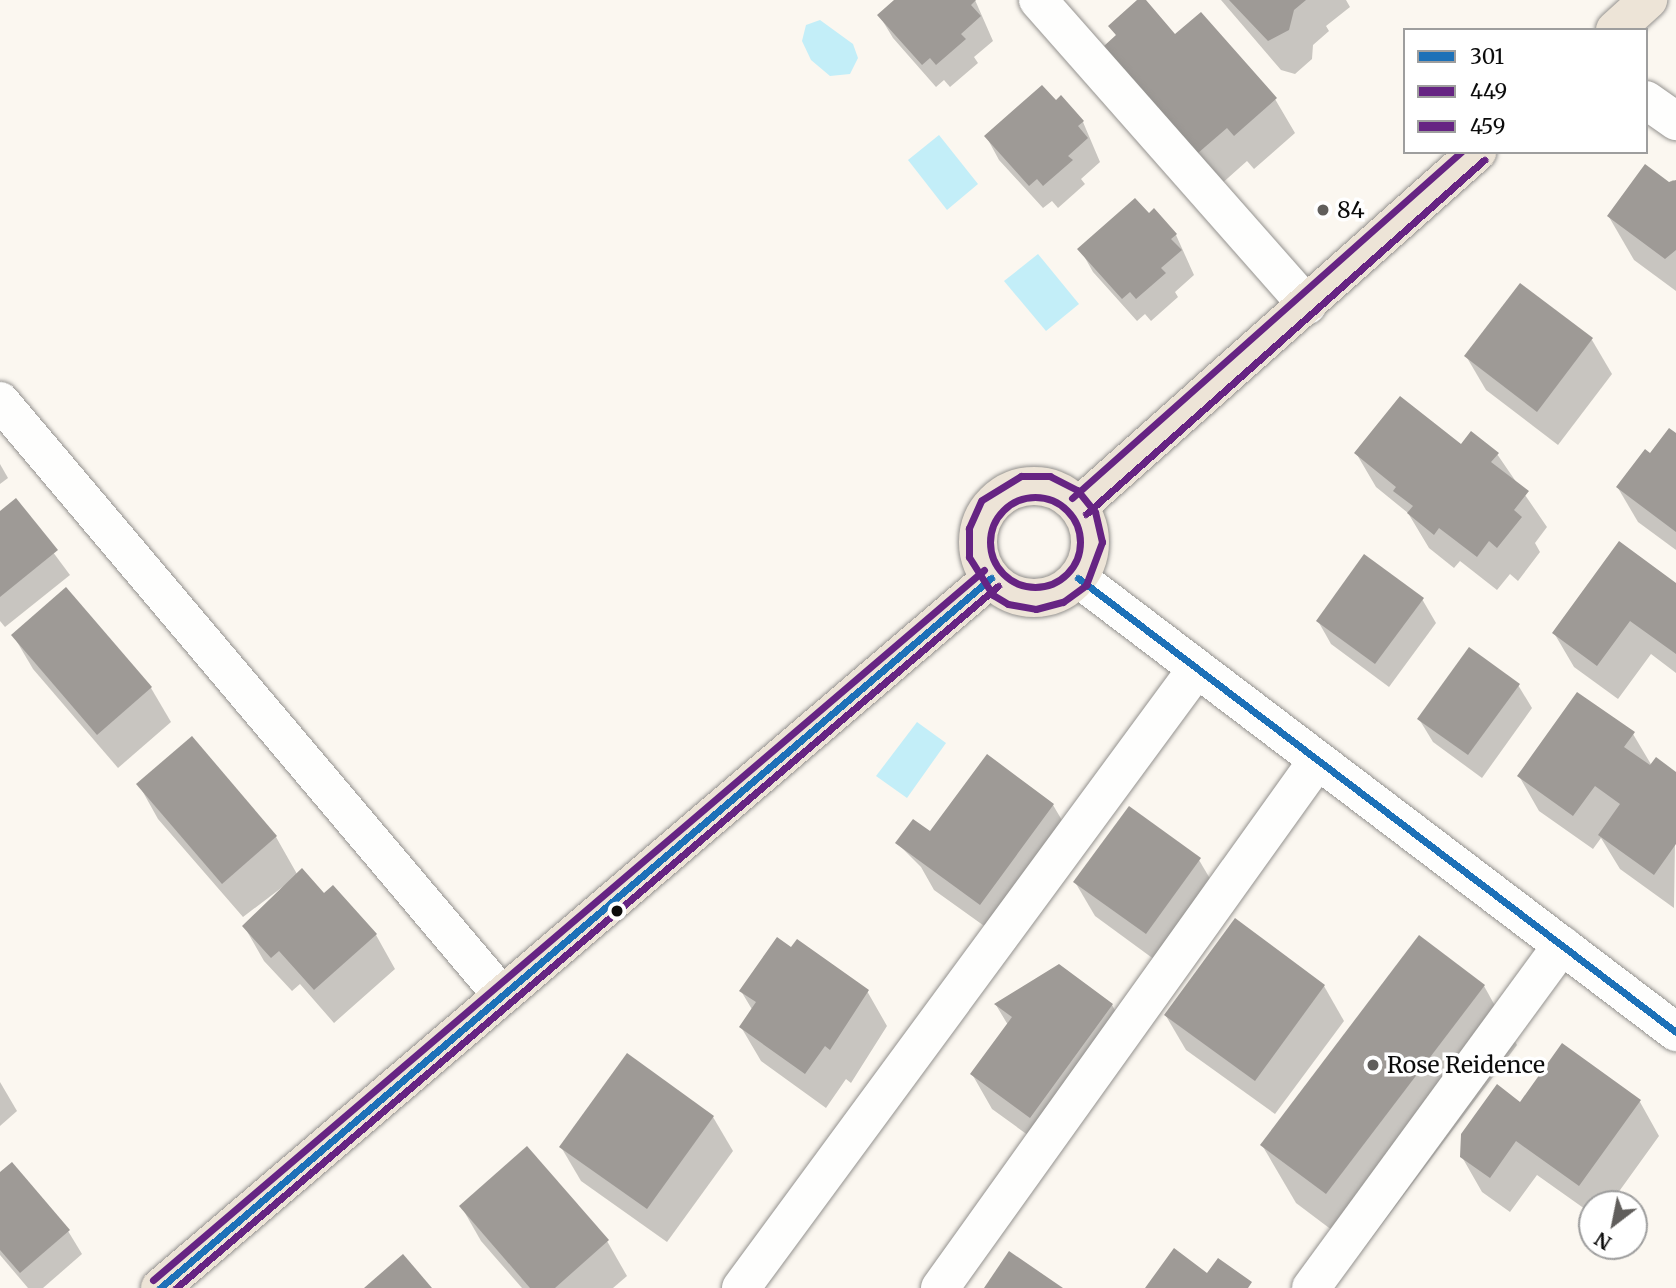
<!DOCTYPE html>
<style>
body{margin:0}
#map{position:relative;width:1676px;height:1288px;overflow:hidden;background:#fbf7f0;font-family:Merriweather,serif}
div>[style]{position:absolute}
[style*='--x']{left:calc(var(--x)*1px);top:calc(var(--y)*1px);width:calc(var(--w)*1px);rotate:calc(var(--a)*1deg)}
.water>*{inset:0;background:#c3eef8}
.shadow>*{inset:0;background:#0003}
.building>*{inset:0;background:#9e9a96}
.roads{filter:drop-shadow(0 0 2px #94928f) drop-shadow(0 0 2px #94928f)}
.minor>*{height:38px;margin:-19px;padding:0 19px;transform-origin:19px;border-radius:19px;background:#fefefd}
.major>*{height:38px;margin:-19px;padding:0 19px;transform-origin:19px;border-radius:19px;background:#ede4d7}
.major>.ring{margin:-19px;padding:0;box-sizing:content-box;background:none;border:38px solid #ede4d7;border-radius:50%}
.bus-1>*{height:7px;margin:-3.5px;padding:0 3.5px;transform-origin:3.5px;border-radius:3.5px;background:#1d71b8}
.bus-2>*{height:7px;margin:-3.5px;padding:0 3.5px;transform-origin:3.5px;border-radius:3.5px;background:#662483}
.bus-3>*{height:7px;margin:-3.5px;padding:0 3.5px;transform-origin:3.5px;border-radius:3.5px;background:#662483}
.bus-3>.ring{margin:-3.5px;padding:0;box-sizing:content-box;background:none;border:7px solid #662483;border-radius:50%}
.dots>*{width:19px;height:19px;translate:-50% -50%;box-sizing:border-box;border:4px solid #fff;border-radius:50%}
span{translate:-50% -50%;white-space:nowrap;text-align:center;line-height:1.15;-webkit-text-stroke:7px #fff;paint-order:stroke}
.poi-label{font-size:23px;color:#0c0c0c}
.left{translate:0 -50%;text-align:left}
.legend{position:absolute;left:1403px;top:28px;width:245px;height:126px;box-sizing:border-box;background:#fff;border:2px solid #9e9e9e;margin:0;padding:9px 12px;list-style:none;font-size:21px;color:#0c0c0c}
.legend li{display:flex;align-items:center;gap:14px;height:35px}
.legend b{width:35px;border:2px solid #9e9e9e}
.north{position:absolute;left:1578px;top:1190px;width:70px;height:70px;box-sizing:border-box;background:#fff;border:2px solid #9e9e9e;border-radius:50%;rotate:212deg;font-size:19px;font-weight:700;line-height:28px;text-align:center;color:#0c0c0c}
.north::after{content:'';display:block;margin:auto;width:24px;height:32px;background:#605e5c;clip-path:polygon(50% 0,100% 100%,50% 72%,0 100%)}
</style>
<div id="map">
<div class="water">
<i style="clip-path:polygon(820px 20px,853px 44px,858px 58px,850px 74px,830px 76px,811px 60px,802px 41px,806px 25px)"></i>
<i style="clip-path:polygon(939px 135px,978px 184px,947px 210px,908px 160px)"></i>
<i style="clip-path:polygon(1038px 254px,1079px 304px,1046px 331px,1004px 281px)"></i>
<i style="clip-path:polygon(917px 722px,946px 743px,907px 798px,876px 776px)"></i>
</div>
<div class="shadow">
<i style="clip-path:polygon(896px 0,975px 0,993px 41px,974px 57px,978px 63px,950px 87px,944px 80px,936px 87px,893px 38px,879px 15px)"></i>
<i style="clip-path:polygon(1140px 0,1175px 36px,1275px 99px,1295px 133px,1254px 169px,1247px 161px,1219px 186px,1110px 26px)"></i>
<i style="clip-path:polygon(1221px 0,1346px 0,1350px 7px,1326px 26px,1329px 31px,1313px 45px,1312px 59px,1295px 74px,1281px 70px)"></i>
<i style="clip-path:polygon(1056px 102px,1083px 122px,1100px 162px,1081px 179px,1085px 184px,1058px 208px,1052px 201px,1043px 208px,999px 160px,986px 136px)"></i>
<i style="clip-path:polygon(1673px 180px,1676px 182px,1676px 291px,1634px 260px,1609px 217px)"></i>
<i style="clip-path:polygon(1149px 215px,1176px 235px,1194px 275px,1175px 292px,1178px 297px,1151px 321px,1145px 314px,1137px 321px,1093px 272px,1080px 249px)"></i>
<i style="clip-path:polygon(1592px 340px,1612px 374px,1558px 445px,1486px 390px,1466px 356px)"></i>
<i style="clip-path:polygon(1676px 435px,1676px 550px,1638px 522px,1618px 488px)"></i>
<i style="clip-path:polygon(1461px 446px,1497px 454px,1547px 527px,1535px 543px,1540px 552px,1518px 581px,1510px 574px,1497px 590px,1460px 561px,1454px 568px,1429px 548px,1408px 513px,1376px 487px,1356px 453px)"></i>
<i style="clip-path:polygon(0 464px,8px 478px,0 484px)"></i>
<i style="clip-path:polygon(15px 501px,70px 575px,5px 627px,0 621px,0 513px)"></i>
<i style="clip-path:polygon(1676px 585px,1676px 673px,1651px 654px,1618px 699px,1574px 667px,1554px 633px)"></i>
<i style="clip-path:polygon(1422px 599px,1436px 623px,1389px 687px,1331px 644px,1318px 621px)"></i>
<i style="clip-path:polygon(13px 635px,151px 688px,171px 722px,118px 768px,33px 669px)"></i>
<i style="clip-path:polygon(1518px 685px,1532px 708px,1482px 778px,1433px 742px,1419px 719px)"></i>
<i style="clip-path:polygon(1633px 734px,1652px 766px,1676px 774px,1674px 908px,1620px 869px,1601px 838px,1593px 849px,1539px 811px,1519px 776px)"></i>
<i style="clip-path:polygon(191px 739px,276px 837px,297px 874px,376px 935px,395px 969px,334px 1023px,300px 984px,292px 991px,264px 961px,244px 926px,289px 882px,243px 917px,158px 819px,139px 785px)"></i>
<i style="clip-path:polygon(1053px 805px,1073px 839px,1001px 938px,934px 890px,921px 867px,897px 843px)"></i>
<i style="clip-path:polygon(1199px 860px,1219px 894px,1166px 968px,1095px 916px,1075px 882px)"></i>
<i style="clip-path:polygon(1235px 921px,1324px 986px,1344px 1021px,1275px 1114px,1186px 1050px,1166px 1016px)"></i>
<i style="clip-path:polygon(1484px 986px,1517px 1045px,1361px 1252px,1296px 1203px,1262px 1145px)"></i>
<i style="clip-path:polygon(741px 991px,867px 991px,887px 1026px,851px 1083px,846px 1079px,826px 1108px,761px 1061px,741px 1027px,753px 1011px)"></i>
<i style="clip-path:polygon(996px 1005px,1112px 1005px,1132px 1040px,1050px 1151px,992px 1109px,972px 1074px,1008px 1025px)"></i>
<i style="clip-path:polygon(0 1082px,17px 1111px,0 1126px)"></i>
<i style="clip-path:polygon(1640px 1102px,1659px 1136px,1610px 1204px,1592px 1204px,1592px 1214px,1537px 1175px,1510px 1212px,1482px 1192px,1462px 1157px,1521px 1104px)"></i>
<i style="clip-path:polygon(713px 1117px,733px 1151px,667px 1242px,581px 1181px,561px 1147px)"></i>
<i style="clip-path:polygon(527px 1149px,607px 1241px,627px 1276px,613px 1288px,522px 1288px,481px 1241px,461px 1206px)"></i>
<i style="clip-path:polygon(0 1174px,68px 1231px,82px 1254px,43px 1288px,28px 1288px,0 1255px)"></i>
</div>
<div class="building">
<i style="clip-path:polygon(894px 0,976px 0,971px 5px,981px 16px,961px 34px,966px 39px,936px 65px,930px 58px,922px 65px,877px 15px)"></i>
<i style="clip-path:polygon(1137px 0,1146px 0,1175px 34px,1201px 12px,1277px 98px,1234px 136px,1227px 128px,1198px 153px,1104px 46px,1116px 35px,1108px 26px)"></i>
<i style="clip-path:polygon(1229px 0,1306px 0,1294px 10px,1289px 30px,1268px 41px)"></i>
<i style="clip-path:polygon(1042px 85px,1056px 100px,1061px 95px,1084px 121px,1078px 126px,1088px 138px,1068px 156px,1073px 160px,1043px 186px,1037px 179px,1029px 186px,984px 136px)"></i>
<i style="clip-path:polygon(1645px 164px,1669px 182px,1676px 180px,1676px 250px,1665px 259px,1607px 216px)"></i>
<i style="clip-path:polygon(1135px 198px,1149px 213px,1154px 208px,1177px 234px,1171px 239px,1182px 250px,1161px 268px,1166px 273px,1136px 299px,1130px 292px,1122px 299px,1077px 249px)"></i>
<i style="clip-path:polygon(1520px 283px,1593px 338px,1537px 412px,1464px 356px)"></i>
<i style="clip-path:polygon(1400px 396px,1461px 444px,1471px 431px,1499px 453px,1491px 462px,1529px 491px,1514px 510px,1522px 517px,1497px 548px,1489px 541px,1477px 557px,1439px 528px,1434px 535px,1407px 513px,1413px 506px,1393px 491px,1396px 487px,1354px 453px)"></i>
<i style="clip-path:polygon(1669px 428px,1676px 433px,1676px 532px,1616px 487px,1645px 449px,1650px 453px)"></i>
<i style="clip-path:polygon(16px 498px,58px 550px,0 597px,0 511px)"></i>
<i style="clip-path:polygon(1619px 541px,1676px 583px,1676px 654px,1630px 621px,1597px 666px,1552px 633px)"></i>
<i style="clip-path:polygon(1364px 554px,1424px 598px,1375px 664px,1316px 621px)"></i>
<i style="clip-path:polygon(66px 587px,152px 687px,97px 735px,11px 635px)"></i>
<i style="clip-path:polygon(1469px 647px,1520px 684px,1468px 755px,1417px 719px)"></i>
<i style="clip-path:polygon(1577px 692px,1635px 732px,1624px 747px,1650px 765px,1656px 757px,1676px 772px,1676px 844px,1654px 875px,1598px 835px,1620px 804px,1595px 786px,1573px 816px,1517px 776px)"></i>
<i style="clip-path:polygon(192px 736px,277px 836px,222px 884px,136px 784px)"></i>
<i style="clip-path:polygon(987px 754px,1054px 804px,980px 905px,895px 843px,913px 819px,930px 831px)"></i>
<i style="clip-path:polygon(1129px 806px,1201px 858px,1146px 934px,1073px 882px)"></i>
<i style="clip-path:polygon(302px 868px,324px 893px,333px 885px,377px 934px,314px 990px,279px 951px,271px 958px,242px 926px)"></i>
<i style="clip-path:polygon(1235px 918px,1325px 985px,1255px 1081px,1164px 1015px)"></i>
<i style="clip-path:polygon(1419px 935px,1485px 985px,1326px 1194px,1260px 1145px)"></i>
<i style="clip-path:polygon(777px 937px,791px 947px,797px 939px,869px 990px,830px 1050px,825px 1046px,805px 1074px,739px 1027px,756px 1002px,739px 991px)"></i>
<i style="clip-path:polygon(1059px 964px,1113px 1004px,1030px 1118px,970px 1074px,1012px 1017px,994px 1004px)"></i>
<i style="clip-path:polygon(1562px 1043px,1641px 1100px,1579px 1186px,1516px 1141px,1490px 1178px,1460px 1157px,1461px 1134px,1497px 1084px,1520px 1102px)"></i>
<i style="clip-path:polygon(627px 1053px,714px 1116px,647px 1209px,559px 1147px)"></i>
<i style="clip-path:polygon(527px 1146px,609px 1240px,555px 1288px,530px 1288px,459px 1206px)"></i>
<i style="clip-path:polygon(12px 1162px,70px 1230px,20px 1273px,0 1250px,0 1172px)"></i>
<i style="clip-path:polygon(1174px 1248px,1207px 1273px,1218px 1258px,1252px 1282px,1248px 1288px,1145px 1288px)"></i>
<i style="clip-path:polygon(1009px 1251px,1063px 1288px,984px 1288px)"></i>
<i style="clip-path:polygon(403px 1254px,432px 1288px,364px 1288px)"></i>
</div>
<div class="roads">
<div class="minor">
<i style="--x:1038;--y:0;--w:407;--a:48.6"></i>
<i style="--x:1646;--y:100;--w:37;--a:35"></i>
<i style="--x:0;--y:401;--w:775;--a:49.82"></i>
<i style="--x:1078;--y:578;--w:751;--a:37.21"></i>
<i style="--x:741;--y:1288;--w:766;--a:-53.65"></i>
<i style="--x:940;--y:1288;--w:648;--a:-54.42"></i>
<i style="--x:1311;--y:1288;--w:425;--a:-53.8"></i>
</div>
<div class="major">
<i style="--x:1615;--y:30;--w:45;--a:-42.3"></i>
<i class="ring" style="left:978px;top:486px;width:74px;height:74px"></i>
<i style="--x:1079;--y:506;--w:533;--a:-41.65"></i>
<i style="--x:160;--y:1288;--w:1093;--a:-40.51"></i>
</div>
</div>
<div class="bus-1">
<i style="--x:1078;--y:578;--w:751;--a:37.21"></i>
<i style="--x:160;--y:1288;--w:1093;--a:-40.51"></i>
</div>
<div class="bus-2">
<i style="--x:981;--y:501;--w:30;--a:114"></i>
<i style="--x:969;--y:528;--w:29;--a:90"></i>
<i style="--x:969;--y:557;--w:45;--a:57.7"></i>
<i style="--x:993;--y:595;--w:17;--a:31"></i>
<i style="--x:1008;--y:604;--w:28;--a:10"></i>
<i style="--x:1036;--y:609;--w:28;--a:-15"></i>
<i style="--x:1063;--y:602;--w:29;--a:-36"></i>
<i style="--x:1086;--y:585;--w:46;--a:-69.6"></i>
<i style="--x:1102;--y:542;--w:31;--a:-103"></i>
<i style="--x:1095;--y:512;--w:28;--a:-129"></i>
<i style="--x:1077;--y:490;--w:30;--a:-153"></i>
<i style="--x:1050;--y:476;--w:29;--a:180"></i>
<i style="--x:1021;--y:476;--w:46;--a:148.4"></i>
<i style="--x:1086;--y:514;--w:533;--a:-41.65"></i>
<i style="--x:176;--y:1288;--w:1081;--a:-40.5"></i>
</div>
<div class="bus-3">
<i class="ring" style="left:990px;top:497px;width:83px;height:83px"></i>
<i style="--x:1072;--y:498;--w:521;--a:-41.65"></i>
<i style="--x:153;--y:1280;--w:1093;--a:-40.51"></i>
</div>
<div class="dots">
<i style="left:1323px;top:210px;background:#605e5c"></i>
<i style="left:617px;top:911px;background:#0c0c0c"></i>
<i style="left:1373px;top:1065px;background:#605e5c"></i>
</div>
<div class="poi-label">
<span class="left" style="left:1337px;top:210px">84</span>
<span class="left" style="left:1387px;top:1065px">Rose Reidence</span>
</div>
<ul class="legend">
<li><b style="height:9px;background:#1d71b8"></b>301</li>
<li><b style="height:9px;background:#662483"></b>449</li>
<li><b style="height:9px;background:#662483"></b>459</li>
</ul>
<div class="north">N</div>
</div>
